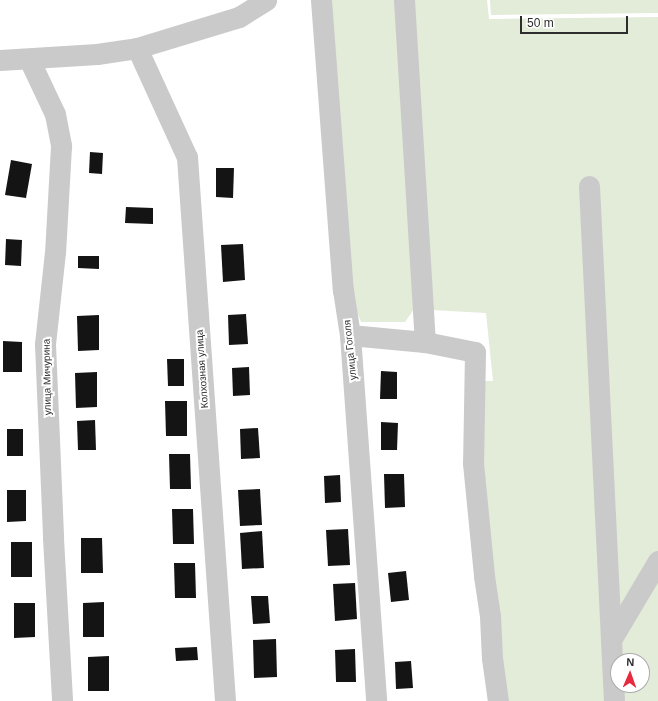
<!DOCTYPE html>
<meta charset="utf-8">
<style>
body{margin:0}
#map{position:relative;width:658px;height:701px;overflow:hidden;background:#fff;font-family:Helvetica,sans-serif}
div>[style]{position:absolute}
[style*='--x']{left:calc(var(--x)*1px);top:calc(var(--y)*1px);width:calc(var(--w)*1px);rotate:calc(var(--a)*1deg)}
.green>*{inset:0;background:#e3ebd9}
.building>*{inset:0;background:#141414}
.minor>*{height:21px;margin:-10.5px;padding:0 10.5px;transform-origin:10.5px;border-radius:10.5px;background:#cacaca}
span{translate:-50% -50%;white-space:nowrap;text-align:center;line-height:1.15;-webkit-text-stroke:4px #fff;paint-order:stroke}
.street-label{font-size:10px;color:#2d2d2d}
.north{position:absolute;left:610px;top:653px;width:40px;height:40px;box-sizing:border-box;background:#fff;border:1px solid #ababab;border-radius:50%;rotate:2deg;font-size:11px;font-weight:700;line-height:16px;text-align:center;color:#2d2d2d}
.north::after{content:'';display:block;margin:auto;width:14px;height:18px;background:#e9293e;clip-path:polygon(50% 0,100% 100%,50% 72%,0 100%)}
.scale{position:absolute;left:520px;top:16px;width:108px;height:18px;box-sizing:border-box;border:2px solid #2d2d2d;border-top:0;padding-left:5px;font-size:12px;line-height:14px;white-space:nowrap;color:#2d2d2d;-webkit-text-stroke:3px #fff;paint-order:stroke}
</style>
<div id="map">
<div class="green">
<i style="clip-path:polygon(evenodd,331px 0,487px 0,489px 19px,658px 17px,658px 701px,505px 701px,481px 468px,484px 381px,493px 381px,486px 313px,414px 309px,405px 322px,361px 322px,353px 302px,331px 0,618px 661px,642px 661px,642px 685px,618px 685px,618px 661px)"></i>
<i style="clip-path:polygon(490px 0,658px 0,658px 13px,491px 15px)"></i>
</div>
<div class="building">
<i style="clip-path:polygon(90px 152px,103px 153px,102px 174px,89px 173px)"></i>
<i style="clip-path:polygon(11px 160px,32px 164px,26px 198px,5px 195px)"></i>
<i style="clip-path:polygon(216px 168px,234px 168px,233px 198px,216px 197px)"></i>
<i style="clip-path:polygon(126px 207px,153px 208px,153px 224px,125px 223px)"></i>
<i style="clip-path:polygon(6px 239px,22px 240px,21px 266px,5px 265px)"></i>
<i style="clip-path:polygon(243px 244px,245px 280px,223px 282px,221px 245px)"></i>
<i style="clip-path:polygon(78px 256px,99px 256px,99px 269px,78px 268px)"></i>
<i style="clip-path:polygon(246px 314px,248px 344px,229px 345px,228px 315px)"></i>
<i style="clip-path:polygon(99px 315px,99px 350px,78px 351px,77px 316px)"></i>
<i style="clip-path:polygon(3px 341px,22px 342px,22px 372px,3px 372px)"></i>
<i style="clip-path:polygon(167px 359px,184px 359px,184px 386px,168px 386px)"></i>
<i style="clip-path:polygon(249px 367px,250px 395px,233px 396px,232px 368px)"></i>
<i style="clip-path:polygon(381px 371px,397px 372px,397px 399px,380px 399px)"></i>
<i style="clip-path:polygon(97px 372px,97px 407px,76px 408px,75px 373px)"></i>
<i style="clip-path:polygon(165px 401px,187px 401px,187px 436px,166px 436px)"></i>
<i style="clip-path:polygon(95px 420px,96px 450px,78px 450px,77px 421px)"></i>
<i style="clip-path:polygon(381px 422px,398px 423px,397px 450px,381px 450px)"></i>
<i style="clip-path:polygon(258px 428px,260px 458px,241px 459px,240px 429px)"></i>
<i style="clip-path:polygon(7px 429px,23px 429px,23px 456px,7px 456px)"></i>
<i style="clip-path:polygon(169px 454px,190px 454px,191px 489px,170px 489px)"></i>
<i style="clip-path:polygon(384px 474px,404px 474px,405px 507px,385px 508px)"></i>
<i style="clip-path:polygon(340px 475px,341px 502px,325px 503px,324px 476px)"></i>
<i style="clip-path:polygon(260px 489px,262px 525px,240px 526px,238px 490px)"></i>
<i style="clip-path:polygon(7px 490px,26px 490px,26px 521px,7px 522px)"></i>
<i style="clip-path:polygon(172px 509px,193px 509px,194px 544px,173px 544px)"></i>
<i style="clip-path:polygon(348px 529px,350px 565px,328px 566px,326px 530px)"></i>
<i style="clip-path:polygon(262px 531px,264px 568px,242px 569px,240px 533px)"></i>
<i style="clip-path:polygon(81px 538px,102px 538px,103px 573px,81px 573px)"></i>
<i style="clip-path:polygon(11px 542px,32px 542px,32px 577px,11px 577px)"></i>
<i style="clip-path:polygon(174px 563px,195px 563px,196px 598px,175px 598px)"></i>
<i style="clip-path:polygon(406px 571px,409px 600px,391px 602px,388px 573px)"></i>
<i style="clip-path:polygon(355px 583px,357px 619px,335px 621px,333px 584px)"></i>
<i style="clip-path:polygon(251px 596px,268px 596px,270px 623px,253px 624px)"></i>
<i style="clip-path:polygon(104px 602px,104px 637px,83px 637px,83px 603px)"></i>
<i style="clip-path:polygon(14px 603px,35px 603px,35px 637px,14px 638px)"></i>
<i style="clip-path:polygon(276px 639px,277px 677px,254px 678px,253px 640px)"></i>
<i style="clip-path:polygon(197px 647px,198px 660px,176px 661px,175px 648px)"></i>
<i style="clip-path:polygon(355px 649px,356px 682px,336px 682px,335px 650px)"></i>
<i style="clip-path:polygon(109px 656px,109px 691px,88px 691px,88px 657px)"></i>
<i style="clip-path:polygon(411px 661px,413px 688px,396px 689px,395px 662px)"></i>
</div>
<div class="minor">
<i style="--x:321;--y:0;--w:291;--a:85.7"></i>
<i style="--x:343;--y:290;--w:46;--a:81.2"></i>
<i style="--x:350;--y:335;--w:367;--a:85.9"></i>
<i style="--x:404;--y:0;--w:343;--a:86.5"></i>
<i style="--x:137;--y:48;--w:120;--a:65.4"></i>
<i style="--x:187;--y:157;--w:545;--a:86"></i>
<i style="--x:29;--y:59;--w:61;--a:64.7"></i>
<i style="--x:55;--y:114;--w:33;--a:79"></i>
<i style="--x:61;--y:146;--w:106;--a:93.2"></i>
<i style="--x:55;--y:252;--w:93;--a:96.2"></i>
<i style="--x:45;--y:344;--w:194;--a:87.6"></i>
<i style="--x:53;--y:538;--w:163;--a:86.8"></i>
<i style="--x:0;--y:60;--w:97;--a:-3.5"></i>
<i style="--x:97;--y:54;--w:40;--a:-8.5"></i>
<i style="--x:137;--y:48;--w:107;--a:-16.9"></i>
<i style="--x:239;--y:17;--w:32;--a:-32"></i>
<i style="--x:589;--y:186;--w:516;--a:87.22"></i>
<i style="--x:350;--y:335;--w:75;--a:5.3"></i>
<i style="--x:425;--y:342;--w:51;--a:11.3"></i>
<i style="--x:475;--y:352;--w:111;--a:91"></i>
<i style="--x:473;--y:463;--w:114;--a:84.4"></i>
<i style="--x:484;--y:576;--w:40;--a:81.5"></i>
<i style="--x:490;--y:616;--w:42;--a:87.3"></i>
<i style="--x:492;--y:658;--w:43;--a:82.1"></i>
<i style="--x:611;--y:640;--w:92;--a:-59.3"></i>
</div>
<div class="street-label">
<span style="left:350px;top:350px;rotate:-96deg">улица Гоголя</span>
<span style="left:202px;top:369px;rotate:-94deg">Колхозная улица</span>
<span style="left:47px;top:377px;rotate:-91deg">улица Мичурина</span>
</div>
<div class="north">N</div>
<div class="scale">50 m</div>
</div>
